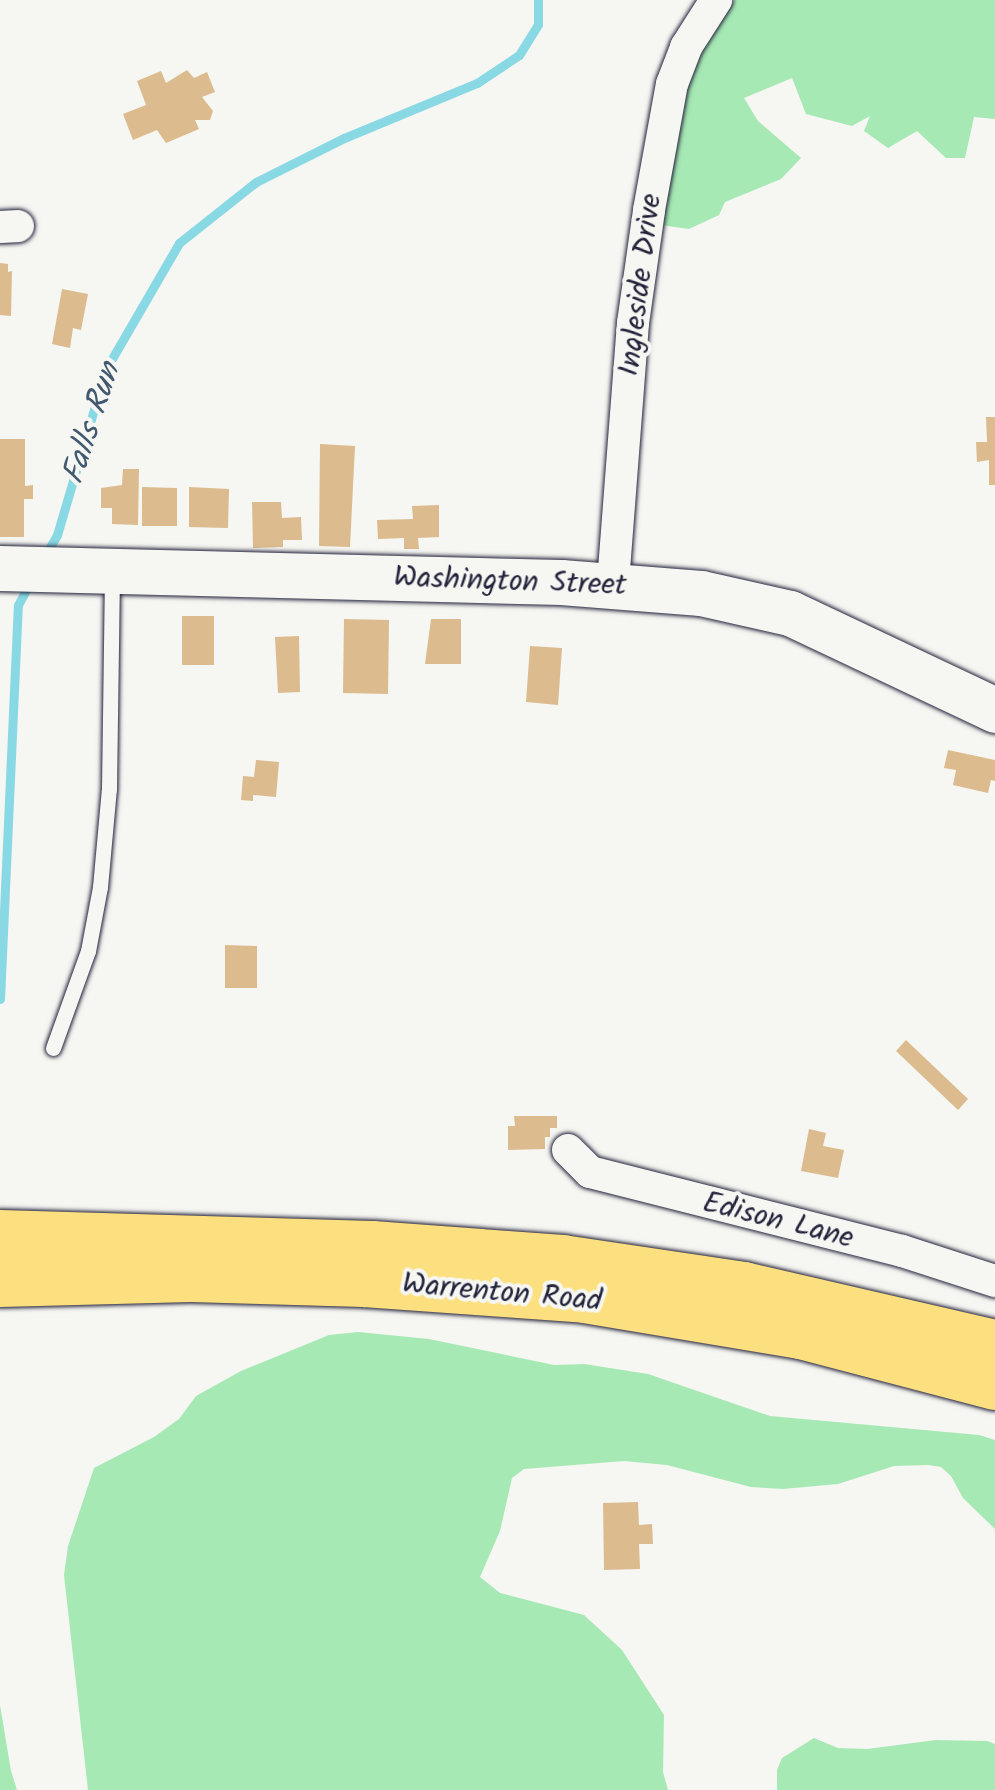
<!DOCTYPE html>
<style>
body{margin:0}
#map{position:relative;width:995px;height:1790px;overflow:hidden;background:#f6f6f2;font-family:Kalam,sans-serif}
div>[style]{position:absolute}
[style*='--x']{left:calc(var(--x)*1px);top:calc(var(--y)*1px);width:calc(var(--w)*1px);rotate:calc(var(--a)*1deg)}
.green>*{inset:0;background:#a6e9b4}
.stream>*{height:9px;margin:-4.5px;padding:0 4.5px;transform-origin:4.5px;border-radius:4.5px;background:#89d9e4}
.building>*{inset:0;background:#dcbb8e}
.roads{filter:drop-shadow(0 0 2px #22223b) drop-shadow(0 0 2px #22223b)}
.lane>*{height:15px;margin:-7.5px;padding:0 7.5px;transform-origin:7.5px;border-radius:7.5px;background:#f6f6f2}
.street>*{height:32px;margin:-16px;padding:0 16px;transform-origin:16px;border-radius:16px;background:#f6f6f2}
.secondary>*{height:45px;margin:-22.5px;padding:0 22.5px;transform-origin:22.5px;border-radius:22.5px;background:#f6f6f2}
.primary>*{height:50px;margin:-25px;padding:0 25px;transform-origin:25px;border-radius:25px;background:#fce080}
span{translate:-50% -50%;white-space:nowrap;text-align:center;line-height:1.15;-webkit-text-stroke:8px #f6f6f2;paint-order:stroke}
.street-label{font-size:30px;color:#22223b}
.water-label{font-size:32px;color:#41596e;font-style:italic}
</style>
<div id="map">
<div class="green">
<i style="clip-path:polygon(735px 0,995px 0,995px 119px,974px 117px,965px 158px,946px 158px,917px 131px,888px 148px,864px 131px,870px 116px,852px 126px,806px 114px,792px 78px,744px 98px,758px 121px,801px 158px,781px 179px,725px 202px,719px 215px,689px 229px,661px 225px,692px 57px)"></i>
<i style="clip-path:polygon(358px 1332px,429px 1339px,554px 1365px,584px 1364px,648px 1374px,770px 1416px,979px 1435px,995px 1440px,995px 1529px,963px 1498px,951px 1476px,941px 1467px,928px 1465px,894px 1466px,838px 1484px,783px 1489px,751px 1487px,667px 1465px,624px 1461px,524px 1469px,512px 1478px,500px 1531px,480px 1577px,500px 1593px,584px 1615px,622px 1650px,664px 1715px,663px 1772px,668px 1790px,88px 1790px,64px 1575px,68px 1546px,94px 1468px,154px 1437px,179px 1419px,196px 1396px,241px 1371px,329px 1335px)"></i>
<i style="clip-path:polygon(0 1705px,11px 1771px,17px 1790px,0 1790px)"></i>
<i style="clip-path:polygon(814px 1738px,838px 1748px,867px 1749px,936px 1740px,987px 1741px,995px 1744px,995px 1790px,777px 1790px,777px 1770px,782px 1758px)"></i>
</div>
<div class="stream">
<i style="--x:46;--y:554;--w:22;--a:-60"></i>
<i style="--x:57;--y:535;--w:173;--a:-73.6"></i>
<i style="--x:106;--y:369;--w:146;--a:-59.9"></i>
<i style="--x:179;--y:243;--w:98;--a:-38.4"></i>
<i style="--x:256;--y:182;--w:98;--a:-26.6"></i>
<i style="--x:344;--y:138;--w:144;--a:-22.5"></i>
<i style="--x:477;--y:83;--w:50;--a:-33.7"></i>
<i style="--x:519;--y:55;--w:36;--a:-58"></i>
<i style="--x:538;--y:24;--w:24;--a:-90"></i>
<i style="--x:0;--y:999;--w:394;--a:-87.4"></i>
<i style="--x:18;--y:605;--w:27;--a:-62"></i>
</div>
<div class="building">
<i style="clip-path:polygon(187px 70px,194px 78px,207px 72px,215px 92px,202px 97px,213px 111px,210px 120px,195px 120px,199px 129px,166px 143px,157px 130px,133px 140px,123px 114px,146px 105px,137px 81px,161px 71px,166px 83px)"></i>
<i style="clip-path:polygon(0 263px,8px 264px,8px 272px,12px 271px,11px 316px,0 315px)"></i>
<i style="clip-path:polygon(62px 289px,88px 294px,81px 330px,73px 328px,70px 348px,52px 344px)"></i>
<i style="clip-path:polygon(986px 417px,995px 417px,995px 485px,989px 485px,989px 460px,977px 462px,976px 442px,987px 442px)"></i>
<i style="clip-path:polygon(0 439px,25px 439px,25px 486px,33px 485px,33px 499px,24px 499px,24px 537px,0 537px)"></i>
<i style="clip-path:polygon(320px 444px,355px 446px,350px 547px,319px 546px)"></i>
<i style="clip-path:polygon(123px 469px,139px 469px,138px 525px,112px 524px,112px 508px,101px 508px,101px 488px,122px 485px)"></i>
<i style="clip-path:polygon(142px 487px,177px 488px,177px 526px,142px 526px)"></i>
<i style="clip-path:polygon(189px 487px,229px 489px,228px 528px,189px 527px)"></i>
<i style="clip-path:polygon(252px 502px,281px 502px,282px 518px,301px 517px,302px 540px,283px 540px,283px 547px,253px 548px)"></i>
<i style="clip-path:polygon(439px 505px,439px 537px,418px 538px,419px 549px,404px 549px,404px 538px,378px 539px,377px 520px,413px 519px,412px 506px)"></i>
<i style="clip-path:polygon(182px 616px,214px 616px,214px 665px,182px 665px)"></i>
<i style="clip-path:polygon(344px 619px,389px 620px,388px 694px,343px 693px)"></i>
<i style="clip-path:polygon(431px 619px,461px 619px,461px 664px,425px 664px)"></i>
<i style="clip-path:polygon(299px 636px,300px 692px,278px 693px,275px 637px)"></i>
<i style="clip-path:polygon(530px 646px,562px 648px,558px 705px,526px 702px)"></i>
<i style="clip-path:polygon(948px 750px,995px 760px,995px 781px,991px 780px,988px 793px,953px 785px,956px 770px,944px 768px)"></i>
<i style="clip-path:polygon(256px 760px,279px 762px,276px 797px,253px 795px,253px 801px,241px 800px,243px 776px,254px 777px)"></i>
<i style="clip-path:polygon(225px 945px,257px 946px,257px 988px,225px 988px)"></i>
<i style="clip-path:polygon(906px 1040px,968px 1099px,958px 1110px,896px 1051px)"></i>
<i style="clip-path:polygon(514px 1116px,557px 1116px,557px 1128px,550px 1128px,550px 1137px,545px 1137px,545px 1149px,508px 1150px,508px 1126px,515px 1126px)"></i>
<i style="clip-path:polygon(809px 1129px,826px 1133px,823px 1146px,844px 1150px,838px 1178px,801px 1171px)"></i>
<i style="clip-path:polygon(638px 1502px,639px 1525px,652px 1524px,653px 1544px,639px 1544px,640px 1569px,604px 1570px,603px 1503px)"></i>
</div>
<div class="roads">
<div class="lane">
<i style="--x:53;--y:1048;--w:103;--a:-70.2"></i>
<i style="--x:88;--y:951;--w:65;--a:-79.4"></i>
<i style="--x:100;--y:887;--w:98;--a:-84.8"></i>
<i style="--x:109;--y:789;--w:214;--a:-89.2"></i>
</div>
<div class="street">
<i style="--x:0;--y:227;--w:18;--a:-3"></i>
<i style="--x:613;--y:583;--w:261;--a:-85.6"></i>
<i style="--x:633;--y:323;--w:114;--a:-81.9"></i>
<i style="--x:649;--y:210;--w:128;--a:-79.7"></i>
<i style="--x:672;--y:84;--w:40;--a:-69"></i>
<i style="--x:686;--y:47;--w:56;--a:-57.4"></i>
<i style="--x:568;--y:1150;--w:31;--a:45"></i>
<i style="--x:590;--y:1172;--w:322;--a:14.2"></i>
<i style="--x:902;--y:1251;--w:98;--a:17.9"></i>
</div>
<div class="secondary">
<i style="--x:0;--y:568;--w:561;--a:1.43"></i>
<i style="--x:561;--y:582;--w:140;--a:4.5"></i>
<i style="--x:701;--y:593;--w:91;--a:12.7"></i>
<i style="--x:790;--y:613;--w:227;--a:25.3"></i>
</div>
<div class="primary">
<i style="--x:0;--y:1235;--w:372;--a:1.7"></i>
<i style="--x:372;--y:1246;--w:191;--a:4.2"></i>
<i style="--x:562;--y:1260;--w:184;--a:8.4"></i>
<i style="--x:744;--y:1287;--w:258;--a:13"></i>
<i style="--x:0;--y:1282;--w:191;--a:-1.5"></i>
<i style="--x:191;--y:1277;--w:173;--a:1.7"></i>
<i style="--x:364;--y:1282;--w:222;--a:4.1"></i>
<i style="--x:585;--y:1298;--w:219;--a:9.5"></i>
<i style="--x:801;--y:1334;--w:201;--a:14.7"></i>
</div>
</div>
<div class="street-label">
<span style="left:641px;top:285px;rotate:-83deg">Ingleside Drive</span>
<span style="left:510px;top:582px;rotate:2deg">Washington Street</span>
<span style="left:778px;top:1221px;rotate:14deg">Edison Lane</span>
<span style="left:502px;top:1293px;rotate:5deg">Warrenton Road</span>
</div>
<div class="water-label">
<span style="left:93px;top:424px;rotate:-72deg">Falls Run</span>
</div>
</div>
